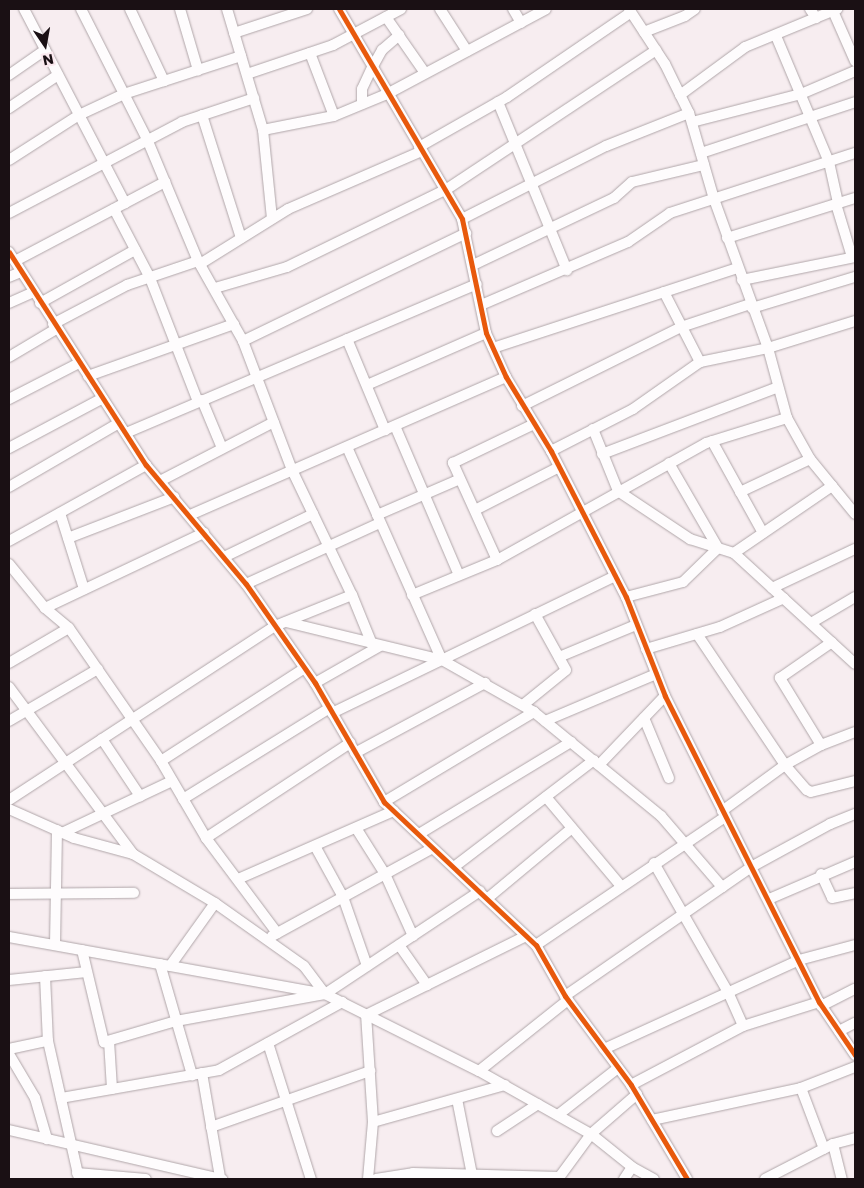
<!DOCTYPE html>
<style>
body{margin:0}
#map{position:relative;width:864px;height:1188px;overflow:hidden;background:#f7edf0;font-family:Poppins,sans-serif}
div>[style]{position:absolute}
[style*='--x']{left:calc(var(--x)*1px);top:calc(var(--y)*1px);width:calc(var(--w)*1px);rotate:calc(var(--a)*1deg)}
.roads{filter:drop-shadow(0 0 1px #b0a6a9) drop-shadow(0 0 1px #b0a6a9)}
.minor>*{height:10px;margin:-5px;padding:0 5px;transform-origin:5px;border-radius:5px;background:#fefcfd}
.cycleway>*{height:5px;margin:-2.5px;padding:0 2.5px;transform-origin:2.5px;border-radius:2.5px;background:#e8590c}
span{translate:-50% -50%;white-space:nowrap;text-align:center;line-height:1.15;-webkit-text-stroke:4.5px #fbe9ef;paint-order:stroke}
.frame{position:absolute;inset:0;border:10px solid #1a1014;pointer-events:none}
.north{position:absolute;left:20px;top:20px;width:50px;height:50px;-webkit-text-stroke:4px #fbe9ef;paint-order:stroke;rotate:168deg;font-size:14px;font-weight:700;line-height:20px;text-align:center;color:#1a1014}
.north::after{content:'';display:block;margin:auto;width:18px;height:22px;background:#1a1014;clip-path:polygon(50% 0,100% 100%,50% 72%,0 100%)}
</style>
<div id="map">
<div class="roads">
<div class="minor">
<i style="--x:24;--y:9;--w:219;--a:62.5"></i>
<i style="--x:81;--y:9;--w:146;--a:63.1"></i>
<i style="--x:147;--y:139;--w:132;--a:67.3"></i>
<i style="--x:198;--y:261;--w:92;--a:60.6"></i>
<i style="--x:243;--y:341;--w:138;--a:69.2"></i>
<i style="--x:292;--y:470;--w:139;--a:64.4"></i>
<i style="--x:352;--y:595;--w:53;--a:67.8"></i>
<i style="--x:130;--y:9;--w:80;--a:64.7"></i>
<i style="--x:180;--y:9;--w:64;--a:73.6"></i>
<i style="--x:227;--y:9;--w:126;--a:73.4"></i>
<i style="--x:263;--y:130;--w:89;--a:84.2"></i>
<i style="--x:339;--y:9;--w:243;--a:59.6"></i>
<i style="--x:462;--y:219;--w:116;--a:78.1"></i>
<i style="--x:486;--y:333;--w:48;--a:65.6"></i>
<i style="--x:506;--y:377;--w:87;--a:58.7"></i>
<i style="--x:551;--y:451;--w:164;--a:62.8"></i>
<i style="--x:626;--y:597;--w:106;--a:68.5"></i>
<i style="--x:665;--y:696;--w:343;--a:63.3"></i>
<i style="--x:819;--y:1002;--w:64;--a:55.8"></i>
<i style="--x:440;--y:9;--w:50;--a:57.3"></i>
<i style="--x:513;--y:9;--w:16;--a:60"></i>
<i style="--x:629;--y:9;--w:66;--a:56.8"></i>
<i style="--x:665;--y:64;--w:55;--a:63.9"></i>
<i style="--x:689;--y:113;--w:90;--a:73.8"></i>
<i style="--x:714;--y:199;--w:158;--a:70.1"></i>
<i style="--x:768;--y:348;--w:73;--a:74.8"></i>
<i style="--x:787;--y:418;--w:47;--a:60.7"></i>
<i style="--x:810;--y:459;--w:71;--a:50.7"></i>
<i style="--x:810;--y:9;--w:11;--a:56"></i>
<i style="--x:833;--y:11;--w:55;--a:66.3"></i>
<i style="--x:386;--y:17;--w:68;--a:55.1"></i>
<i style="--x:644;--y:32;--w:44;--a:-21.3"></i>
<i style="--x:685;--y:16;--w:12;--a:-35"></i>
<i style="--x:234;--y:33;--w:77;--a:-18.2"></i>
<i style="--x:776;--y:36;--w:137;--a:67.2"></i>
<i style="--x:829;--y:162;--w:42;--a:77.6"></i>
<i style="--x:310;--y:53;--w:67;--a:69.1"></i>
<i style="--x:247;--y:74;--w:91;--a:-18.6"></i>
<i style="--x:333;--y:45;--w:77;--a:-27.9"></i>
<i style="--x:9;--y:75;--w:44;--a:-34.8"></i>
<i style="--x:680;--y:95;--w:81;--a:-36.4"></i>
<i style="--x:745;--y:47;--w:100;--a:-22.4"></i>
<i style="--x:498;--y:102;--w:182;--a:67.7"></i>
<i style="--x:362;--y:104;--w:15;--a:-90"></i>
<i style="--x:362;--y:89;--w:23;--a:-65"></i>
<i style="--x:372;--y:68;--w:21;--a:-61"></i>
<i style="--x:382;--y:50;--w:23;--a:-41"></i>
<i style="--x:9;--y:108;--w:59;--a:-34"></i>
<i style="--x:202;--y:115;--w:129;--a:72.4"></i>
<i style="--x:692;--y:122;--w:113;--a:-14.4"></i>
<i style="--x:801;--y:94;--w:59;--a:-23.1"></i>
<i style="--x:263;--y:130;--w:72;--a:-11.2"></i>
<i style="--x:334;--y:116;--w:57;--a:-22.5"></i>
<i style="--x:387;--y:94;--w:180;--a:-28.1"></i>
<i style="--x:419;--y:147;--w:101;--a:-29.6"></i>
<i style="--x:507;--y:97;--w:150;--a:-34.4"></i>
<i style="--x:701;--y:153;--w:162;--a:-18.3"></i>
<i style="--x:9;--y:160;--w:83;--a:-32.7"></i>
<i style="--x:79;--y:115;--w:50;--a:-25"></i>
<i style="--x:124;--y:94;--w:123;--a:-18"></i>
<i style="--x:836;--y:204;--w:55;--a:73.2"></i>
<i style="--x:114;--y:209;--w:78;--a:62.4"></i>
<i style="--x:150;--y:278;--w:133;--a:68.8"></i>
<i style="--x:9;--y:213;--w:195;--a:-27.7"></i>
<i style="--x:182;--y:122;--w:76;--a:-18.4"></i>
<i style="--x:462;--y:219;--w:161;--a:-26.9"></i>
<i style="--x:606;--y:146;--w:89;--a:-21.7"></i>
<i style="--x:727;--y:238;--w:134;--a:-17.4"></i>
<i style="--x:9;--y:252;--w:253;--a:57.3"></i>
<i style="--x:146;--y:465;--w:155;--a:50"></i>
<i style="--x:246;--y:584;--w:121;--a:55.1"></i>
<i style="--x:315;--y:683;--w:138;--a:59.9"></i>
<i style="--x:384;--y:802;--w:209;--a:43.3"></i>
<i style="--x:536;--y:945;--w:59;--a:60.4"></i>
<i style="--x:565;--y:996;--w:111;--a:53.4"></i>
<i style="--x:631;--y:1085;--w:109;--a:59.2"></i>
<i style="--x:15;--y:261;--w:170;--a:-27.8"></i>
<i style="--x:200;--y:264;--w:104;--a:-32"></i>
<i style="--x:288;--y:209;--w:146;--a:-23.4"></i>
<i style="--x:473;--y:265;--w:156;--a:-25.4"></i>
<i style="--x:614;--y:198;--w:24;--a:-42"></i>
<i style="--x:632;--y:182;--w:74;--a:-13.3"></i>
<i style="--x:9;--y:277;--w:13;--a:-23"></i>
<i style="--x:742;--y:280;--w:115;--a:-11.5"></i>
<i style="--x:215;--y:288;--w:75;--a:-16.3"></i>
<i style="--x:287;--y:267;--w:178;--a:-26"></i>
<i style="--x:447;--y:189;--w:251;--a:-33.6"></i>
<i style="--x:664;--y:292;--w:79;--a:62.8"></i>
<i style="--x:9;--y:303;--w:27;--a:-24"></i>
<i style="--x:40;--y:303;--w:109;--a:-29.2"></i>
<i style="--x:481;--y:305;--w:160;--a:-23.2"></i>
<i style="--x:628;--y:242;--w:51;--a:-34.6"></i>
<i style="--x:670;--y:213;--w:194;--a:-18"></i>
<i style="--x:752;--y:308;--w:108;--a:-16.8"></i>
<i style="--x:53;--y:324;--w:84;--a:-27.8"></i>
<i style="--x:127;--y:285;--w:75;--a:-18.7"></i>
<i style="--x:347;--y:339;--w:99;--a:67.3"></i>
<i style="--x:243;--y:341;--w:248;--a:-25.8"></i>
<i style="--x:493;--y:348;--w:258;--a:-18.1"></i>
<i style="--x:9;--y:357;--w:55;--a:-30.8"></i>
<i style="--x:88;--y:376;--w:155;--a:-19.6"></i>
<i style="--x:367;--y:385;--w:130;--a:-23.6"></i>
<i style="--x:9;--y:399;--w:79;--a:-27.2"></i>
<i style="--x:202;--y:400;--w:52;--a:67.4"></i>
<i style="--x:522;--y:406;--w:178;--a:-26.4"></i>
<i style="--x:681;--y:327;--w:73;--a:-18.4"></i>
<i style="--x:395;--y:426;--w:162;--a:66.8"></i>
<i style="--x:593;--y:429;--w:67;--a:68"></i>
<i style="--x:618;--y:491;--w:87;--a:33.7"></i>
<i style="--x:690;--y:539;--w:46;--a:17.7"></i>
<i style="--x:734;--y:553;--w:164;--a:42.5"></i>
<i style="--x:126;--y:433;--w:381;--a:-23"></i>
<i style="--x:712;--y:441;--w:105;--a:61"></i>
<i style="--x:347;--y:447;--w:233;--a:66"></i>
<i style="--x:9;--y:448;--w:106;--a:-28"></i>
<i style="--x:551;--y:451;--w:92;--a:-27.1"></i>
<i style="--x:633;--y:409;--w:82;--a:-35"></i>
<i style="--x:700;--y:362;--w:69;--a:-11.6"></i>
<i style="--x:768;--y:348;--w:91;--a:-17.2"></i>
<i style="--x:602;--y:454;--w:188;--a:-20.8"></i>
<i style="--x:160;--y:481;--w:128;--a:-27.4"></i>
<i style="--x:9;--y:487;--w:127;--a:-30.2"></i>
<i style="--x:740;--y:492;--w:77;--a:-25.2"></i>
<i style="--x:475;--y:510;--w:94;--a:-27.1"></i>
<i style="--x:60;--y:513;--w:80;--a:72.5"></i>
<i style="--x:190;--y:515;--w:345;--a:-23.6"></i>
<i style="--x:377;--y:515;--w:90;--a:-23.4"></i>
<i style="--x:68;--y:538;--w:114;--a:-21.1"></i>
<i style="--x:9;--y:541;--w:157;--a:-29"></i>
<i style="--x:734;--y:553;--w:119;--a:-34.4"></i>
<i style="--x:224;--y:557;--w:99;--a:-25.8"></i>
<i style="--x:497;--y:560;--w:107;--a:-114.4"></i>
<i style="--x:453;--y:463;--w:90;--a:-25.7"></i>
<i style="--x:9;--y:564;--w:57;--a:50.7"></i>
<i style="--x:45;--y:608;--w:31;--a:40"></i>
<i style="--x:69;--y:628;--w:162;--a:55.3"></i>
<i style="--x:161;--y:761;--w:89;--a:59.7"></i>
<i style="--x:206;--y:838;--w:119;--a:53.2"></i>
<i style="--x:246;--y:584;--w:147;--a:-24.5"></i>
<i style="--x:772;--y:588;--w:92;--a:-25.2"></i>
<i style="--x:412;--y:595;--w:92;--a:-22.4"></i>
<i style="--x:497;--y:560;--w:240;--a:-29.2"></i>
<i style="--x:706;--y:443;--w:85;--a:-17.2"></i>
<i style="--x:626;--y:597;--w:59;--a:-14.7"></i>
<i style="--x:683;--y:582;--w:49;--a:-44.2"></i>
<i style="--x:718;--y:548;--w:98;--a:-120"></i>
<i style="--x:45;--y:608;--w:176;--a:-25.3"></i>
<i style="--x:286;--y:622;--w:161;--a:13.7"></i>
<i style="--x:442;--y:660;--w:106;--a:29.5"></i>
<i style="--x:534;--y:712;--w:164;--a:39.3"></i>
<i style="--x:661;--y:816;--w:94;--a:49.3"></i>
<i style="--x:811;--y:623;--w:51;--a:-30.6"></i>
<i style="--x:697;--y:634;--w:158;--a:56.1"></i>
<i style="--x:785;--y:765;--w:33;--a:49"></i>
<i style="--x:807;--y:790;--w:4;--a:27"></i>
<i style="--x:811;--y:792;--w:45;--a:-14"></i>
<i style="--x:646;--y:649;--w:77;--a:-16.6"></i>
<i style="--x:720;--y:627;--w:70;--a:-24.4"></i>
<i style="--x:559;--y:657;--w:83;--a:-22.6"></i>
<i style="--x:9;--y:663;--w:69;--a:-30.3"></i>
<i style="--x:315;--y:683;--w:75;--a:-29.6"></i>
<i style="--x:9;--y:687;--w:208;--a:53.4"></i>
<i style="--x:523;--y:705;--w:55;--a:-39.1"></i>
<i style="--x:566;--y:670;--w:64;--a:-119"></i>
<i style="--x:332;--y:713;--w:314;--a:-25.8"></i>
<i style="--x:644;--y:718;--w:65;--a:67.4"></i>
<i style="--x:9;--y:721;--w:103;--a:-30.3"></i>
<i style="--x:545;--y:721;--w:121;--a:-22.9"></i>
<i style="--x:102;--y:739;--w:69;--a:56.3"></i>
<i style="--x:821;--y:745;--w:79;--a:-121.5"></i>
<i style="--x:780;--y:678;--w:63;--a:-34.7"></i>
<i style="--x:355;--y:753;--w:148;--a:-28.3"></i>
<i style="--x:161;--y:761;--w:171;--a:-32.9"></i>
<i style="--x:599;--y:765;--w:95;--a:-46.3"></i>
<i style="--x:546;--y:797;--w:116;--a:49.9"></i>
<i style="--x:183;--y:799;--w:173;--a:-31.8"></i>
<i style="--x:9;--y:800;--w:318;--a:-33.2"></i>
<i style="--x:275;--y:626;--w:83;--a:-21.9"></i>
<i style="--x:384;--y:802;--w:175;--a:-31"></i>
<i style="--x:9;--y:809;--w:71;--a:24"></i>
<i style="--x:74;--y:838;--w:61;--a:15.2"></i>
<i style="--x:133;--y:854;--w:96;--a:30.9"></i>
<i style="--x:215;--y:903;--w:109;--a:35.3"></i>
<i style="--x:304;--y:966;--w:35;--a:53"></i>
<i style="--x:722;--y:811;--w:78;--a:-36.1"></i>
<i style="--x:785;--y:765;--w:41;--a:-29.1"></i>
<i style="--x:821;--y:745;--w:36;--a:-21"></i>
<i style="--x:356;--y:828;--w:54;--a:57.8"></i>
<i style="--x:385;--y:874;--w:68;--a:65.7"></i>
<i style="--x:62;--y:833;--w:122;--a:-25.3"></i>
<i style="--x:419;--y:834;--w:178;--a:-31.2"></i>
<i style="--x:206;--y:838;--w:173;--a:-33.4"></i>
<i style="--x:315;--y:846;--w:58;--a:61.2"></i>
<i style="--x:343;--y:897;--w:73;--a:70.8"></i>
<i style="--x:654;--y:863;--w:149;--a:60.2"></i>
<i style="--x:728;--y:992;--w:37;--a:66"></i>
<i style="--x:454;--y:867;--w:176;--a:-37.4"></i>
<i style="--x:821;--y:874;--w:26;--a:65"></i>
<i style="--x:832;--y:898;--w:24;--a:-12"></i>
<i style="--x:238;--y:879;--w:170;--a:-23.6"></i>
<i style="--x:9;--y:894;--w:125;--a:-0.5"></i>
<i style="--x:488;--y:898;--w:109;--a:-39.8"></i>
<i style="--x:769;--y:899;--w:94;--a:-23.3"></i>
<i style="--x:272;--y:936;--w:183;--a:-28.7"></i>
<i style="--x:9;--y:937;--w:321;--a:10.2"></i>
<i style="--x:325;--y:994;--w:172;--a:26.6"></i>
<i style="--x:479;--y:1071;--w:129;--a:29.4"></i>
<i style="--x:591;--y:1134;--w:53;--a:38.8"></i>
<i style="--x:632;--y:1167;--w:25;--a:29"></i>
<i style="--x:55;--y:945;--w:115;--a:-89"></i>
<i style="--x:399;--y:945;--w:49;--a:55"></i>
<i style="--x:536;--y:945;--w:228;--a:-34.1"></i>
<i style="--x:82;--y:950;--w:95;--a:76.6"></i>
<i style="--x:104;--y:1042;--w:75;--a:-16.3"></i>
<i style="--x:176;--y:1021;--w:151;--a:-10.3"></i>
<i style="--x:325;--y:994;--w:186;--a:-33.6"></i>
<i style="--x:160;--y:964;--w:116;--a:73.9"></i>
<i style="--x:170;--y:966;--w:77;--a:-54.5"></i>
<i style="--x:45;--y:976;--w:65;--a:87.4"></i>
<i style="--x:48;--y:1041;--w:141;--a:77.3"></i>
<i style="--x:9;--y:980;--w:78;--a:-5.9"></i>
<i style="--x:565;--y:996;--w:229;--a:-34.7"></i>
<i style="--x:753;--y:866;--w:88;--a:-28.6"></i>
<i style="--x:830;--y:824;--w:27;--a:-22"></i>
<i style="--x:821;--y:1006;--w:38;--a:-27"></i>
<i style="--x:839;--y:1031;--w:18;--a:-27"></i>
<i style="--x:109;--y:1041;--w:48;--a:86.4"></i>
<i style="--x:268;--y:1043;--w:143;--a:72.5"></i>
<i style="--x:9;--y:1049;--w:40;--a:-12"></i>
<i style="--x:604;--y:1049;--w:214;--a:-24.5"></i>
<i style="--x:799;--y:960;--w:58;--a:-15"></i>
<i style="--x:9;--y:1054;--w:51;--a:59.4"></i>
<i style="--x:35;--y:1098;--w:43;--a:73.7"></i>
<i style="--x:479;--y:1071;--w:114;--a:-38.6"></i>
<i style="--x:202;--y:1073;--w:106;--a:80.2"></i>
<i style="--x:631;--y:1085;--w:127;--a:-27.8"></i>
<i style="--x:743;--y:1026;--w:80;--a:-17.5"></i>
<i style="--x:801;--y:1088;--w:65;--a:69.3"></i>
<i style="--x:61;--y:1098;--w:160;--a:-10"></i>
<i style="--x:219;--y:1070;--w:141;--a:-28.9"></i>
<i style="--x:457;--y:1099;--w:77;--a:78.8"></i>
<i style="--x:558;--y:1115;--w:76;--a:-38.1"></i>
<i style="--x:652;--y:1120;--w:152;--a:-12.1"></i>
<i style="--x:801;--y:1088;--w:58;--a:-21.3"></i>
<i style="--x:373;--y:1122;--w:137;--a:-15.7"></i>
<i style="--x:211;--y:1127;--w:169;--a:-19.4"></i>
<i style="--x:9;--y:1130;--w:219;--a:13"></i>
<i style="--x:497;--y:1131;--w:49;--a:-33.4"></i>
<i style="--x:833;--y:1144;--w:36;--a:76"></i>
<i style="--x:77;--y:1173;--w:69;--a:5"></i>
<i style="--x:368;--y:1179;--w:57;--a:-85"></i>
<i style="--x:373;--y:1122;--w:107;--a:-93.7"></i>
<i style="--x:366;--y:1015;--w:178;--a:-26.3"></i>
<i style="--x:376;--y:1179;--w:37;--a:-9"></i>
<i style="--x:413;--y:1173;--w:147;--a:1.6"></i>
<i style="--x:558;--y:1179;--w:56;--a:-53.7"></i>
<i style="--x:591;--y:1134;--w:61;--a:-41"></i>
<i style="--x:624;--y:1179;--w:14;--a:-56"></i>
<i style="--x:765;--y:1179;--w:76;--a:-27.2"></i>
<i style="--x:833;--y:1144;--w:23;--a:-15"></i>
</div>
</div>
<div class="cycleway">
<i style="--x:339;--y:9;--w:243;--a:59.6"></i>
<i style="--x:462;--y:219;--w:116;--a:78.1"></i>
<i style="--x:486;--y:333;--w:48;--a:65.6"></i>
<i style="--x:506;--y:377;--w:87;--a:58.7"></i>
<i style="--x:551;--y:451;--w:164;--a:62.8"></i>
<i style="--x:626;--y:597;--w:106;--a:68.5"></i>
<i style="--x:665;--y:696;--w:343;--a:63.3"></i>
<i style="--x:819;--y:1002;--w:64;--a:55.8"></i>
<i style="--x:9;--y:252;--w:253;--a:57.3"></i>
<i style="--x:146;--y:465;--w:155;--a:50"></i>
<i style="--x:246;--y:584;--w:121;--a:55.1"></i>
<i style="--x:315;--y:683;--w:138;--a:59.9"></i>
<i style="--x:384;--y:802;--w:209;--a:43.3"></i>
<i style="--x:536;--y:945;--w:59;--a:60.4"></i>
<i style="--x:565;--y:996;--w:111;--a:53.4"></i>
<i style="--x:631;--y:1085;--w:109;--a:59.2"></i>
</div>
<div class="frame"></div>
<div class="north">N</div>
</div>
